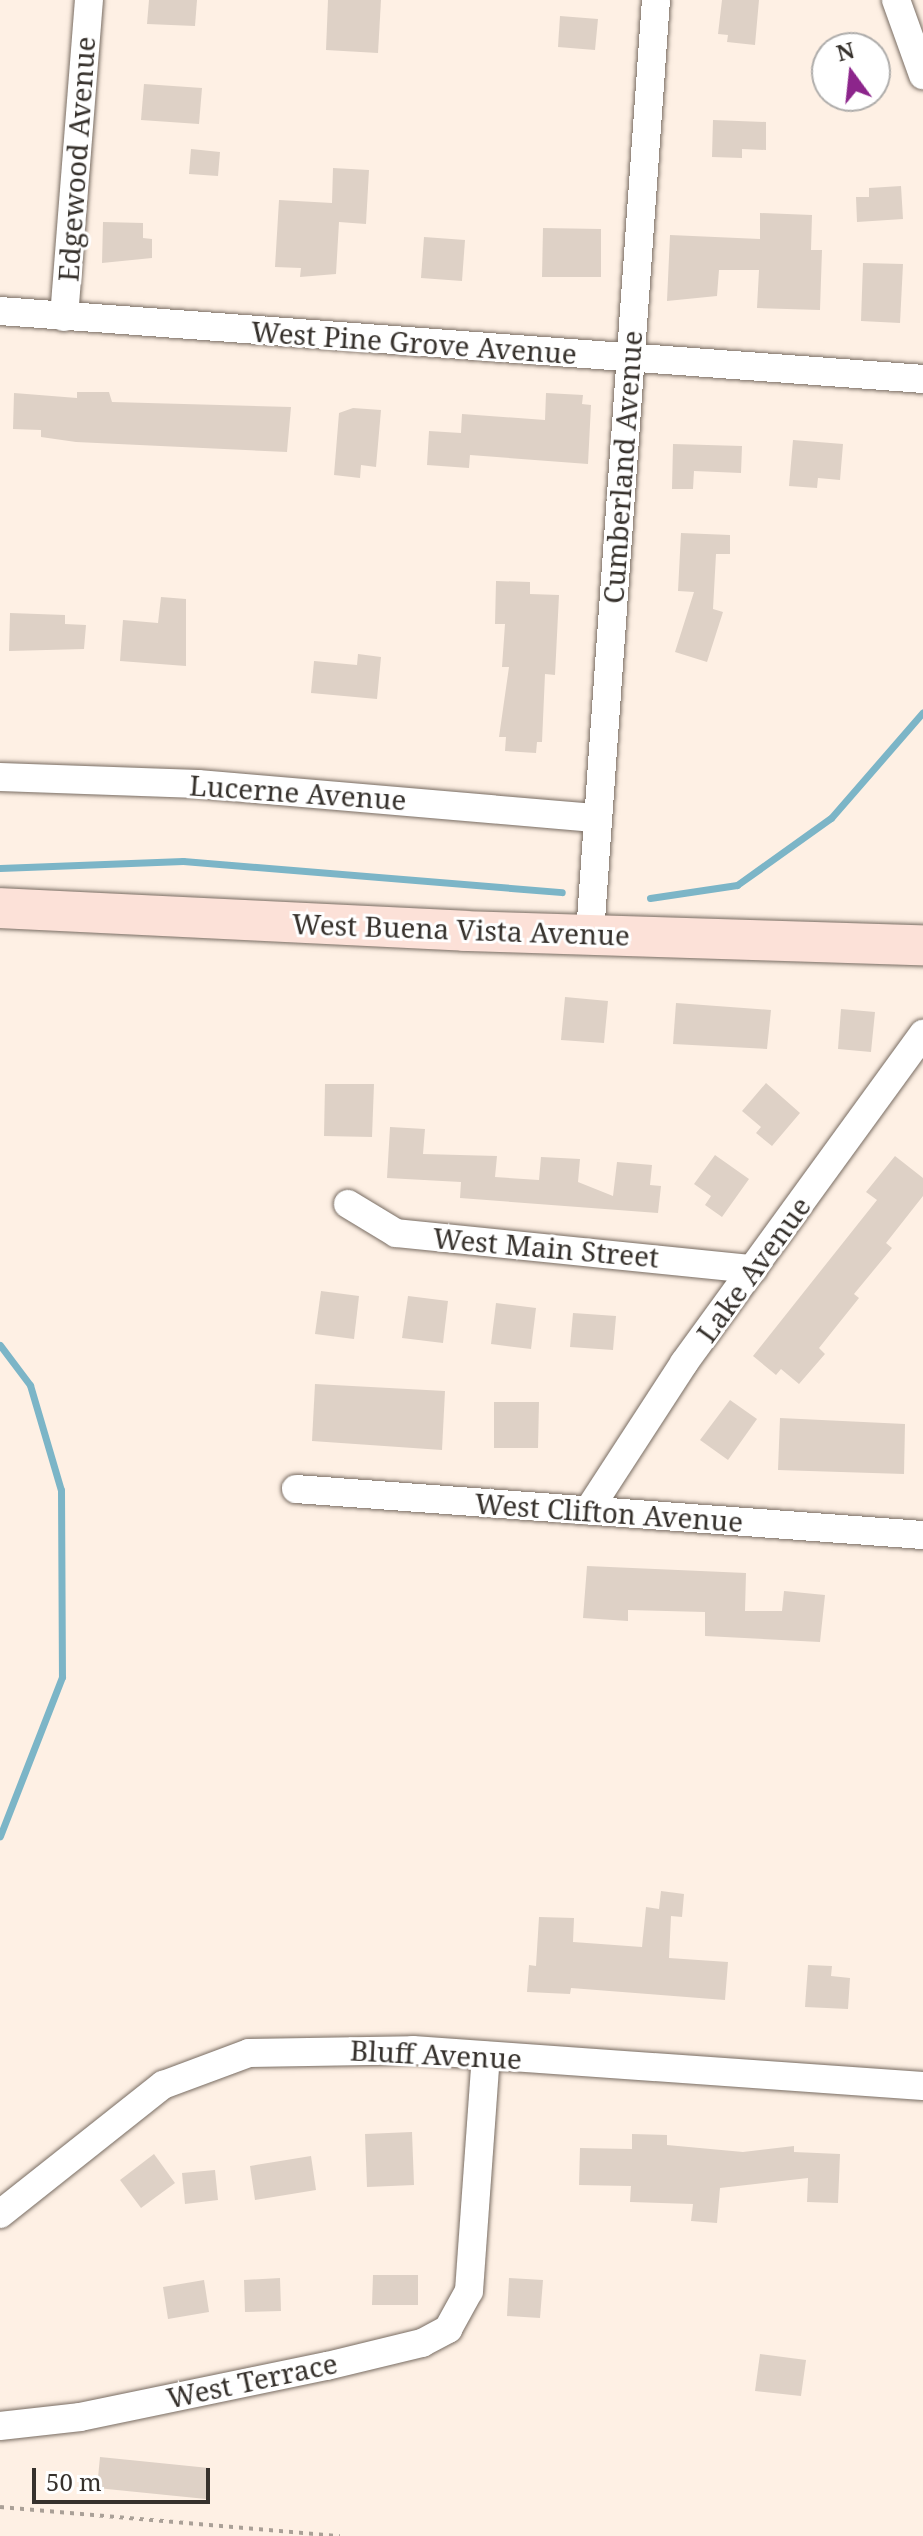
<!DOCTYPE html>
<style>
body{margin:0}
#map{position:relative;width:923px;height:2536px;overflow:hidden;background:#fef0e4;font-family:"Noto Serif",serif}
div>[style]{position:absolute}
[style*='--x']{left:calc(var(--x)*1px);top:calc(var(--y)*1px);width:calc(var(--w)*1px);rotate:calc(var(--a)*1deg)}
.stream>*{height:7px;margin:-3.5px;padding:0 3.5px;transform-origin:3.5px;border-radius:3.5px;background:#7cb5c7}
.building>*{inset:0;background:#ded1c6}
.path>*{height:4px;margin-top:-2px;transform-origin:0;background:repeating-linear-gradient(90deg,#aaa097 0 4px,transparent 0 10px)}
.roads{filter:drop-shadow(0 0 2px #786c62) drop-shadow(0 0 2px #786c62)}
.street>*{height:28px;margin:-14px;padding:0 14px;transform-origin:14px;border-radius:14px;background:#fff}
.secondary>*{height:40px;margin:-20px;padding:0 20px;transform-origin:20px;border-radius:20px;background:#fce1d8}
span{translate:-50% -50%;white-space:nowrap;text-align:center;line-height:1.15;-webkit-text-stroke:6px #fff;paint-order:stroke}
.street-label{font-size:28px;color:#36312c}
.north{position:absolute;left:811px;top:32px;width:80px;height:80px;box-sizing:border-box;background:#fff;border:2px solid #afadab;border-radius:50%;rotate:345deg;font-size:22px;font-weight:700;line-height:32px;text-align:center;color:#36312c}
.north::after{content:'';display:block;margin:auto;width:28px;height:36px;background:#8c258b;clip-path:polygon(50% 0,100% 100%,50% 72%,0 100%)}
.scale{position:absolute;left:32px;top:2468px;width:178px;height:36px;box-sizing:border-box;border:4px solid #36312c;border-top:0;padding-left:10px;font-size:24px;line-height:28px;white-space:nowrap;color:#36312c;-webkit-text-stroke:6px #fff;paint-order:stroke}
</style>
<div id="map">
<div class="stream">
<i style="--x:0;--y:868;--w:183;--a:-2.2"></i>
<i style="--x:183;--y:861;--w:380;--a:4.7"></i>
<i style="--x:650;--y:898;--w:88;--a:-8.5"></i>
<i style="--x:737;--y:885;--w:115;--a:-35.5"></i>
<i style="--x:831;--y:818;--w:140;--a:-49"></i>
<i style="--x:0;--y:1345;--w:50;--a:53.1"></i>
<i style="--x:30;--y:1385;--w:109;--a:73.6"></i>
<i style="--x:61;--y:1490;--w:187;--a:89.7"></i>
<i style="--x:62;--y:1677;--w:171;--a:111.3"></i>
</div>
<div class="building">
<i style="clip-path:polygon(149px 0,197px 0,195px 26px,147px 24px)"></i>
<i style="clip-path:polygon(328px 0,381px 0,378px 53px,326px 50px)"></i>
<i style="clip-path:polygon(722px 0,759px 0,755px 45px,727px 42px,728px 35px,718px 34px)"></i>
<i style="clip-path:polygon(560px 16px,598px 19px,595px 50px,558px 47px)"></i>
<i style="clip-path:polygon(144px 84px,202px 88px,199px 124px,141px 120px)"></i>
<i style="clip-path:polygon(713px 120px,766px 122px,766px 150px,742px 149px,742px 158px,712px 157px)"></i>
<i style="clip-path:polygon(191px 149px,220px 152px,218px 176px,189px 174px)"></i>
<i style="clip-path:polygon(333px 168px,369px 170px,366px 224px,339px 222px,336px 274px,300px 277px,301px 268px,275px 267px,279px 200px,332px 203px)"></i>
<i style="clip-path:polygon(901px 186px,903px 219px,857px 222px,856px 197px,869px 197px,869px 188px)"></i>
<i style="clip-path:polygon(760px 213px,812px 215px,811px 250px,822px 250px,820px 310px,757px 308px,759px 270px,719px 270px,717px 296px,667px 301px,670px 235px,760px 239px)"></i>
<i style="clip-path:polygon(103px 222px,143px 223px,143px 238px,152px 239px,152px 258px,102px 263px)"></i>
<i style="clip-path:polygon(543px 228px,601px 229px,601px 277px,542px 277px)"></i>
<i style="clip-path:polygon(424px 237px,465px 240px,462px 281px,421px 278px)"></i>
<i style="clip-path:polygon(863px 263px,903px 264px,900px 323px,861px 321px)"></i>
<i style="clip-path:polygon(77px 392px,109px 392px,112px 402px,291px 407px,287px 452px,76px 442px,41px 437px,41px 430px,13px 429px,14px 393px,77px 398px)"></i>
<i style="clip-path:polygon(546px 393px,583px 395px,582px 404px,591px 405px,588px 464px,470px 455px,469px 468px,427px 465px,429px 431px,461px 433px,462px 414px,545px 420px)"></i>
<i style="clip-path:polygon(353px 408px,381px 410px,376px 467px,361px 465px,360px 478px,334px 475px,339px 413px)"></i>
<i style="clip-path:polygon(793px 440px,843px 444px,840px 480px,818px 478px,817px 488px,789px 486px)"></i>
<i style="clip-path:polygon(673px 444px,742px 446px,741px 473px,694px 471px,693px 489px,672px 489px)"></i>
<i style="clip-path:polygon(681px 533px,730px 535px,730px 554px,716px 554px,713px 609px,723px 612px,707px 662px,675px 652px,694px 592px,678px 591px)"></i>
<i style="clip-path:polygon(496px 581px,530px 582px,530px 594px,559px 595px,555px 675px,545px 674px,542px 742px,537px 742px,536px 753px,505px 751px,506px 737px,499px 737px,509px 667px,502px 667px,505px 624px,495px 624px)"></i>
<i style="clip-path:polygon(161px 597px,186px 599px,186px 666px,120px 661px,123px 620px,158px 623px)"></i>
<i style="clip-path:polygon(10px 613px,65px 615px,65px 624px,86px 625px,84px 649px,9px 651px)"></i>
<i style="clip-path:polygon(358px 654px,381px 657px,377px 699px,311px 693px,314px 661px,357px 665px)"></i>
<i style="clip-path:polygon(565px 997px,608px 1001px,604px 1043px,561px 1040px)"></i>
<i style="clip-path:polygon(676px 1003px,771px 1010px,767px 1049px,673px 1044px)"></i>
<i style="clip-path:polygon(841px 1009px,875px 1012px,871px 1052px,838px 1049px)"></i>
<i style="clip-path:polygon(766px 1083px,800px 1113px,772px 1146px,756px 1133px,761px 1127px,742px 1111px)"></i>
<i style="clip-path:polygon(325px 1084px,374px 1084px,372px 1137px,324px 1136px)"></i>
<i style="clip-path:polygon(390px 1127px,425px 1129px,423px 1154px,497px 1156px,495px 1177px,539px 1180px,541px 1157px,580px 1159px,578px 1182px,613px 1196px,617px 1162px,652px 1165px,650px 1185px,661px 1186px,658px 1213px,460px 1198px,461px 1182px,387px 1178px)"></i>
<i style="clip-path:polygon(715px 1155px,749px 1179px,722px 1217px,705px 1205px,711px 1196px,694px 1184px)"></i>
<i style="clip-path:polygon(895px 1156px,923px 1178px,923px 1196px,886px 1243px,892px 1248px,854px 1294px,859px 1298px,819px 1348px,825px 1354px,799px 1384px,781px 1369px,776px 1375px,753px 1356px,877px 1200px,866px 1192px)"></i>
<i style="clip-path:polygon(321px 1291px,359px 1296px,354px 1339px,315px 1334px)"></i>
<i style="clip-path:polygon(408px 1296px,448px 1301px,443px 1343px,402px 1338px)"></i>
<i style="clip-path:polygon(496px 1303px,536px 1308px,531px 1349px,491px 1344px)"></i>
<i style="clip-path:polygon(573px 1313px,616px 1316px,613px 1350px,570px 1347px)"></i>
<i style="clip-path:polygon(315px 1384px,445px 1391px,442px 1450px,312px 1441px)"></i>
<i style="clip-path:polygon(730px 1400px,757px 1419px,728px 1460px,700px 1440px)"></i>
<i style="clip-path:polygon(494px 1402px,539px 1402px,538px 1448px,494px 1448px)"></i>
<i style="clip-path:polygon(780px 1418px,905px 1424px,904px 1474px,778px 1470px)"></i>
<i style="clip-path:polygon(587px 1566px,746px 1573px,745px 1611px,782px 1611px,784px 1591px,825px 1595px,820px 1642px,705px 1636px,705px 1612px,628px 1610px,628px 1621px,583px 1618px)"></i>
<i style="clip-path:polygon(661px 1891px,684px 1894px,682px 1917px,671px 1916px,669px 1958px,728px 1962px,725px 2000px,571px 1988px,570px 1994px,527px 1992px,529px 1965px,536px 1966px,539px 1917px,574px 1918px,573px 1942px,642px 1947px,646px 1907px,659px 1909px)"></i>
<i style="clip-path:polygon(808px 1965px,832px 1966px,831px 1976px,850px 1978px,848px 2009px,805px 2007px)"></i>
<i style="clip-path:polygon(412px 2132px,414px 2185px,367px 2187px,365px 2134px)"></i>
<i style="clip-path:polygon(632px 2134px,667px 2135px,667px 2145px,743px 2152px,794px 2146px,794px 2152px,840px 2154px,838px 2203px,807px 2202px,808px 2178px,720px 2188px,717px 2223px,691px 2221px,693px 2204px,630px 2202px,631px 2186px,579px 2185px,580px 2148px,632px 2149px)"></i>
<i style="clip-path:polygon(154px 2154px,175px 2183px,141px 2208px,120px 2180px)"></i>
<i style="clip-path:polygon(311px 2156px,316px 2190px,255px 2200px,250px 2166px)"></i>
<i style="clip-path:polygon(215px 2170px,218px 2200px,185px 2204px,182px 2173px)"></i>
<i style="clip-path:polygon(373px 2275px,418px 2275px,418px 2305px,372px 2305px)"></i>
<i style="clip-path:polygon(280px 2278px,281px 2311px,245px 2312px,244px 2280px)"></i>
<i style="clip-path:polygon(509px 2278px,543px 2280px,540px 2318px,507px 2316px)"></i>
<i style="clip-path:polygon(204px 2280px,209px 2312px,168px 2319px,163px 2287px)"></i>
<i style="clip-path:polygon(760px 2354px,806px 2360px,801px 2396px,755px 2391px)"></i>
<i style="clip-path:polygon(100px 2457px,209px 2468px,206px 2499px,97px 2488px)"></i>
</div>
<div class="path">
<i style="--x:0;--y:2507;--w:341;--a:4.9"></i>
</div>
<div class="roads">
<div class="street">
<i style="--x:896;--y:0;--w:80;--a:70.2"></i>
<i style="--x:0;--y:311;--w:926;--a:4.21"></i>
<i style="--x:64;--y:317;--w:318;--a:-85.5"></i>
<i style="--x:0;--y:777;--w:198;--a:2"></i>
<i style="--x:198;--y:784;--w:398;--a:4.9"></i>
<i style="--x:590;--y:934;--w:936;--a:-85.96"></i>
<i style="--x:348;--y:1204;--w:56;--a:31.1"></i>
<i style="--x:396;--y:1233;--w:359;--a:5.8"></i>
<i style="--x:296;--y:1489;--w:629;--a:4.2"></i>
<i style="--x:590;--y:1508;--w:173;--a:-57"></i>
<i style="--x:684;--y:1363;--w:407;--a:-54"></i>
<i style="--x:0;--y:2214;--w:208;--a:-38.4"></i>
<i style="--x:163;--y:2085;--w:92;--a:-20.4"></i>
<i style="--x:249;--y:2053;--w:164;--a:-1"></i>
<i style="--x:413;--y:2050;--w:511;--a:4.04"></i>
<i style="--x:0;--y:2426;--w:81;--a:-6.4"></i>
<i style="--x:80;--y:2417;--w:252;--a:-11.7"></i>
<i style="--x:327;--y:2366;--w:98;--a:-13.6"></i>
<i style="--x:422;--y:2343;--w:30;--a:-28"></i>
<i style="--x:448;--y:2329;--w:43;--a:-61.1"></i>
<i style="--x:469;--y:2291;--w:236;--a:-85.9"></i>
</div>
<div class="secondary">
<i style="--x:0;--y:908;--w:466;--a:2.8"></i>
<i style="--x:465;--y:931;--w:458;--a:1.8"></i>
</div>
</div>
<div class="street-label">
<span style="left:76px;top:159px;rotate:-86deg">Edgewood Avenue</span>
<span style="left:414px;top:342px;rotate:4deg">West Pine Grove Avenue</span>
<span style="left:622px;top:467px;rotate:-86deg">Cumberland Avenue</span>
<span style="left:298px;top:792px;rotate:4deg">Lucerne Avenue</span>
<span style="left:461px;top:929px;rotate:2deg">West Buena Vista Avenue</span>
<span style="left:546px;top:1247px;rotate:5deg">West Main Street</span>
<span style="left:753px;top:1269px;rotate:-54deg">Lake Avenue</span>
<span style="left:609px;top:1512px;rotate:4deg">West Clifton Avenue</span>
<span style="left:436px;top:2054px;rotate:3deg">Bluff Avenue</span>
<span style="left:252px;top:2380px;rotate:-12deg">West Terrace</span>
</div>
<div class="north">N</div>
<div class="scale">50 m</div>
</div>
